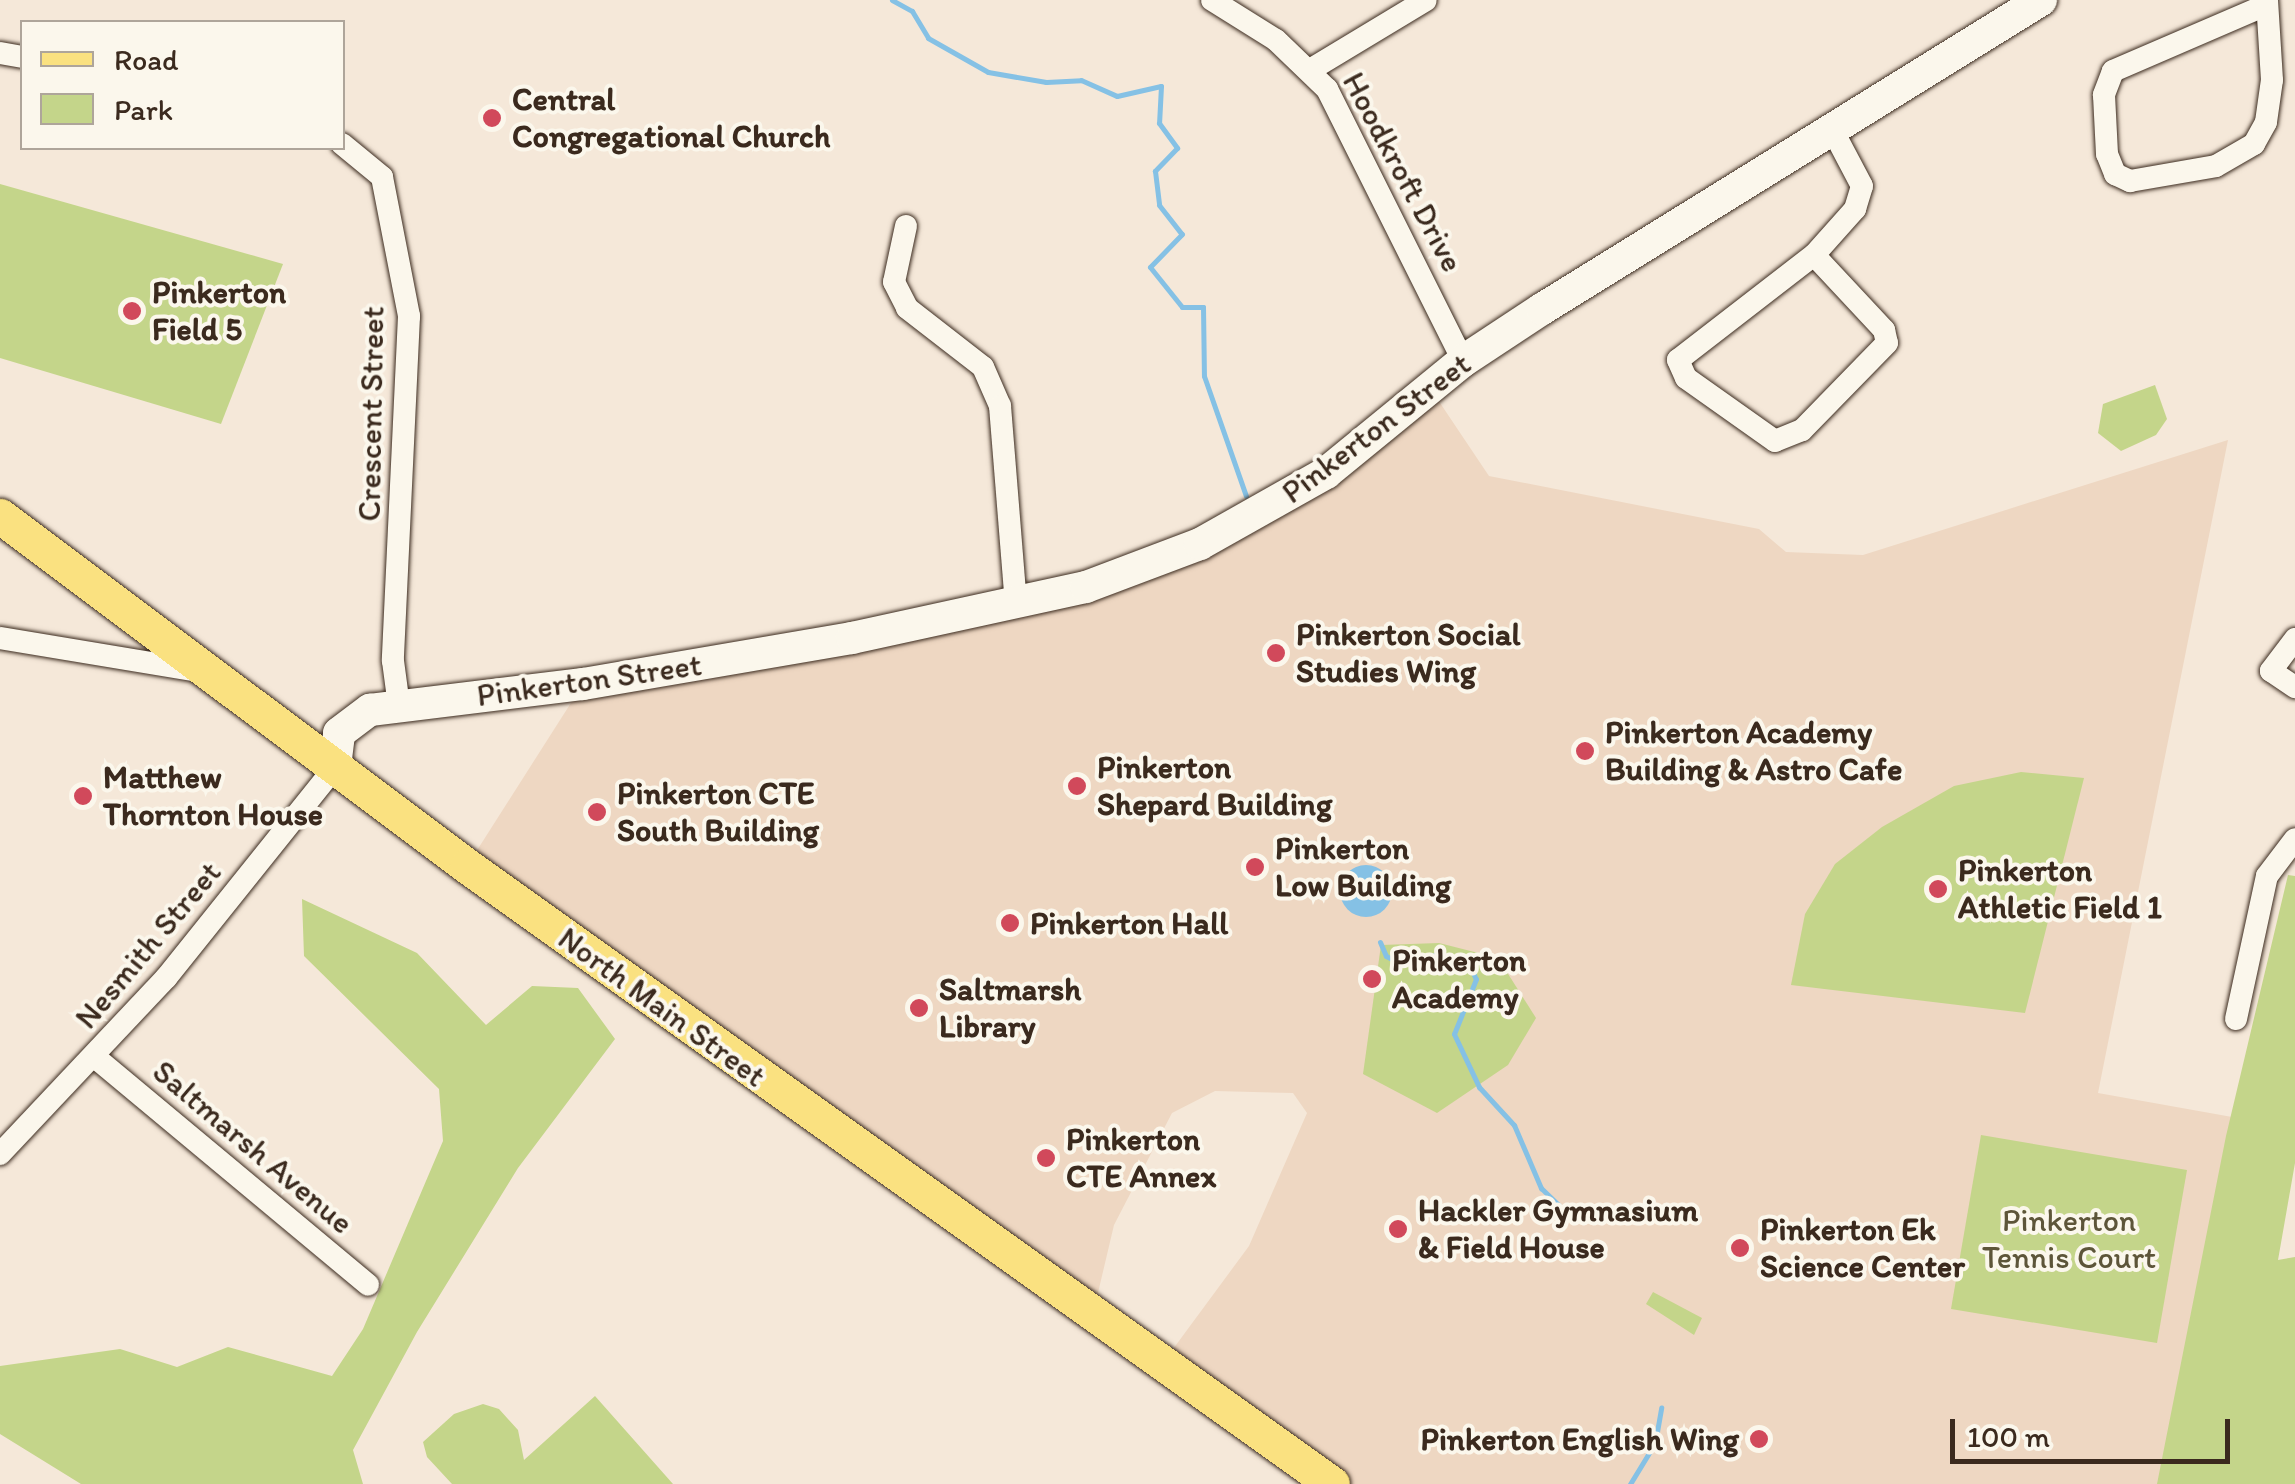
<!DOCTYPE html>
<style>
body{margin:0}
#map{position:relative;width:2295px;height:1484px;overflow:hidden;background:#f5e8d9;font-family:Itim,sans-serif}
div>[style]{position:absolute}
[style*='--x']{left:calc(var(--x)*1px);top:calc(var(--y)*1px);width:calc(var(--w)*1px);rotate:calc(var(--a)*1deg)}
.built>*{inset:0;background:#eed7c2}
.green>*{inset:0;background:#c4d58a}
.water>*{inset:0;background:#85c1e5}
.round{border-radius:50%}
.stream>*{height:5px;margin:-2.5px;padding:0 2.5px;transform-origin:2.5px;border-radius:2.5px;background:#85c1e5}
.roads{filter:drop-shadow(0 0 2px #3b2a1e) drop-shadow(0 0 2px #3b2a1e)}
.street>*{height:22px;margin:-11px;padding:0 11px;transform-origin:11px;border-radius:11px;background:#fbf7ec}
.secondary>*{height:32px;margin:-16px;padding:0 16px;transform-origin:16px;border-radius:16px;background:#fbf7ec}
.primary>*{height:35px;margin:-17.5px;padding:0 17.5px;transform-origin:17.5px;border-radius:17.5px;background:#fae180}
.dots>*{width:28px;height:28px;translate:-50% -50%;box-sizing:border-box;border:5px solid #fbf7ec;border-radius:50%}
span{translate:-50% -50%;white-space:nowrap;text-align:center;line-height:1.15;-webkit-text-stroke:8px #fbf7ec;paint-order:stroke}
.poi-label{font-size:32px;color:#3b2a1e;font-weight:700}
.left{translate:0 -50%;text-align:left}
.right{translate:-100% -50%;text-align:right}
.street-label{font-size:32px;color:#3b2a1e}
.park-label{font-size:32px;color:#5d5539}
.legend{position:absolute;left:20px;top:20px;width:325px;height:130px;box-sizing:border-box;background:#fbf7ec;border:2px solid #aea59a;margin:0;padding:12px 18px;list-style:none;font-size:30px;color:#3b2a1e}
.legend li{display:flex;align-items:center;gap:20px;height:50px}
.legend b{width:50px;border:2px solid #aea59a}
.scale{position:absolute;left:1950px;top:1419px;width:280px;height:45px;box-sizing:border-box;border:5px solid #3b2a1e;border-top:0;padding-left:12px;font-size:30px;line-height:35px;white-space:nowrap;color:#3b2a1e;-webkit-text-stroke:8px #fbf7ec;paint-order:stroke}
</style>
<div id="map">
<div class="built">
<i style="clip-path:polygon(1430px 388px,1489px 476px,1759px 529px,1786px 552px,1863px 555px,2228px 440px,2098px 1093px,2293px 1128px,2181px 1484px,1332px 1484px,1162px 1364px,1249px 1246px,1307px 1113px,1293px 1093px,1215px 1091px,1172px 1113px,1114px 1225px,1093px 1314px,467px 866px,583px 684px,1163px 560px)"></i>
</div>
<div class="green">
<i style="clip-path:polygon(0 184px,283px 264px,221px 424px,0 358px)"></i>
<i style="clip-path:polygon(2155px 385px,2167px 419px,2156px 435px,2121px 451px,2098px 433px,2103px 404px)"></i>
<i style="clip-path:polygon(2021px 772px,2084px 778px,2025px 1013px,1791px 985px,1805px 914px,1835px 864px,1882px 827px,1954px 786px)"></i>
<i style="clip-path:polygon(2288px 875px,2295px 876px,2295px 1163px,2278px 1260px,2295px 1257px,2295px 1484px,2157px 1484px,2226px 1136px)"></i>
<i style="clip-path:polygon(302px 899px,417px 953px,486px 1025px,532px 986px,578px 988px,615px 1039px,518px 1168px,417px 1332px,353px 1450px,363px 1484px,81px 1484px,0 1434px,0 1366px,120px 1349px,177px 1367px,228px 1347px,332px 1376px,363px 1329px,443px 1141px,439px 1089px,304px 956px)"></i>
<i style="clip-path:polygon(1439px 943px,1498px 958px,1536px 1018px,1508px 1065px,1437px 1113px,1363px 1074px,1381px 945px)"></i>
<i style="clip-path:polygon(1981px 1135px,2187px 1170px,2157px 1343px,1951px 1309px)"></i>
<i style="clip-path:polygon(1653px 1292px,1702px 1318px,1694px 1335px,1646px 1304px)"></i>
<i style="clip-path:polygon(595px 1396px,673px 1484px,452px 1484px,427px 1457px,423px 1442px,454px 1414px,483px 1404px,499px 1409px,518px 1430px,524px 1460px)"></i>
</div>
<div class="water">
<i class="round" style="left:1340px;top:865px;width:52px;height:52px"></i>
</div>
<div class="stream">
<i style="--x:892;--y:0;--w:23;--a:29"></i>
<i style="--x:912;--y:11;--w:31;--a:59"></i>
<i style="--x:928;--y:38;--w:69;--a:29.5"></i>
<i style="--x:988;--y:72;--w:59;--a:9.8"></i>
<i style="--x:1046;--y:82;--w:35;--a:-3"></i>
<i style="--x:1081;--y:80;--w:39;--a:24"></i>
<i style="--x:1117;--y:96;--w:45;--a:-12.8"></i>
<i style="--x:1161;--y:86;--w:37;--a:93"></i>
<i style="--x:1159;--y:123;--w:31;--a:54"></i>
<i style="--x:1177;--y:148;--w:32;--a:134"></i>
<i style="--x:1155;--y:171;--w:34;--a:83"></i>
<i style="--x:1159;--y:205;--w:37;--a:52"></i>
<i style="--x:1182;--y:234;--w:46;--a:134.1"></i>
<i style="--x:1150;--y:267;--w:51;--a:51.3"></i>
<i style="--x:1182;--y:307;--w:21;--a:0"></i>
<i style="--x:1203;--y:307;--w:69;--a:89.2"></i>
<i style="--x:1204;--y:376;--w:127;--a:70.7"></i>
<i style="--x:1380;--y:942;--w:15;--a:67"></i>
<i style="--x:1386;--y:956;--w:18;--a:27"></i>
<i style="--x:1402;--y:964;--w:35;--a:-15"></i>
<i style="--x:1436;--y:955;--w:31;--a:9"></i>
<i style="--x:1467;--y:960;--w:21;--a:65"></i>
<i style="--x:1476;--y:979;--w:59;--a:111.8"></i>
<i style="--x:1454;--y:1034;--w:59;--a:64.7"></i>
<i style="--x:1479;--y:1087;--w:52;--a:47.4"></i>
<i style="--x:1514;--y:1125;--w:69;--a:66.8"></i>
<i style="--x:1541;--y:1188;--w:36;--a:44"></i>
<i style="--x:1630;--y:1484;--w:48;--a:-58.6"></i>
<i style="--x:1655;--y:1443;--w:36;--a:-80"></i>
</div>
<div class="roads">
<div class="street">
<i style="--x:1212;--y:0;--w:75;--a:32"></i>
<i style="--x:1276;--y:40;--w:71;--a:43.9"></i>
<i style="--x:1327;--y:89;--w:304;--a:63.4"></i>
<i style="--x:2266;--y:5;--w:167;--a:156.7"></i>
<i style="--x:2113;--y:71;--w:26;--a:111"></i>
<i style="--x:2104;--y:95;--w:59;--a:87.1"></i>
<i style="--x:2107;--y:154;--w:22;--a:68"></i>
<i style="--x:2115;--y:174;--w:17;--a:25"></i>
<i style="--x:2130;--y:181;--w:87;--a:-9.9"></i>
<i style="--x:2216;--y:166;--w:44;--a:-30.1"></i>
<i style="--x:2254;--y:144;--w:25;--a:-61"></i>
<i style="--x:2266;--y:122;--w:42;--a:-81.9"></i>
<i style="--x:2272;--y:80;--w:80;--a:-93.6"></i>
<i style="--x:0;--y:53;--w:22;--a:10"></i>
<i style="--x:1310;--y:70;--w:135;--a:-31.1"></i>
<i style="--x:342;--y:144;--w:52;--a:39.5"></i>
<i style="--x:382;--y:177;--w:142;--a:79"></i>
<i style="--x:409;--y:316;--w:345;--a:92.7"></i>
<i style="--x:393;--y:661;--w:45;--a:82.4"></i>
<i style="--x:906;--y:226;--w:57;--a:102.1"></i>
<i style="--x:894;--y:282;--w:29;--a:63"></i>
<i style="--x:907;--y:308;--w:96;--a:37.8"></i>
<i style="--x:983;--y:367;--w:43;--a:66.4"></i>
<i style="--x:1000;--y:406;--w:198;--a:85.4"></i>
<i style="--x:1814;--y:255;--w:103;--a:47"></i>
<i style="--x:1884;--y:330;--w:13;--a:77"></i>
<i style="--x:1887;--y:343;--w:122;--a:134.3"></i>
<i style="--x:1802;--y:430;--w:29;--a:158"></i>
<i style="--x:1775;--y:441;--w:109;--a:-144.7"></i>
<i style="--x:1686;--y:378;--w:20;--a:-114"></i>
<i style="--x:1678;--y:360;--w:172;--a:-37.7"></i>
<i style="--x:1814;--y:255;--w:62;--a:-48.3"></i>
<i style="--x:1855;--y:209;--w:24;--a:-73"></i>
<i style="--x:1862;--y:186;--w:64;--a:-117.8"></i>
<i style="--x:0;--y:638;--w:202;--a:9.4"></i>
<i style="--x:2295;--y:639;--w:40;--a:127"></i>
<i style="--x:2271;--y:671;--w:29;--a:34"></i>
<i style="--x:2236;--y:1019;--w:146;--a:-77.8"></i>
<i style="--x:2267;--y:876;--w:46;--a:-52.9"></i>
<i style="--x:96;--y:1058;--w:354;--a:39.8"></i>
<i style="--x:0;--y:1154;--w:242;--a:-46.7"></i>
<i style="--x:166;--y:978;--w:270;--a:-51.3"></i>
</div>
<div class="secondary">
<i style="--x:335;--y:767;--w:34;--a:-83"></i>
<i style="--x:339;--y:733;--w:39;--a:-37"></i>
<i style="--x:370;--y:710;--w:215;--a:-7"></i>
<i style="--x:583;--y:684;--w:273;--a:-9.7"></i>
<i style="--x:852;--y:638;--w:239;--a:-12.3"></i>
<i style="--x:1086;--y:587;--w:122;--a:-20.7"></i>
<i style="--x:1200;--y:544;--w:145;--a:-29.4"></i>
<i style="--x:1326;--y:473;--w:177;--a:-39.3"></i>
<i style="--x:1463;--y:361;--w:95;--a:-33.4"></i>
<i style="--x:1542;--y:309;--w:587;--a:-31.77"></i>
</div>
<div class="primary">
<i style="--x:0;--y:516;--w:584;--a:36.85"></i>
<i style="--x:467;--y:866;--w:1063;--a:35.54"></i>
</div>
</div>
<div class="dots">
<i style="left:492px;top:118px;background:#d1495b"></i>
<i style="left:132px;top:311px;background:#d1495b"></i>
<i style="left:1276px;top:653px;background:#d1495b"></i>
<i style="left:1585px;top:751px;background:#d1495b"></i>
<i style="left:1077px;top:786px;background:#d1495b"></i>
<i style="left:83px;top:796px;background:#d1495b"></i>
<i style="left:597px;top:812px;background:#d1495b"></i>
<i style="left:1255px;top:867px;background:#d1495b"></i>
<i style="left:1938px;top:889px;background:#d1495b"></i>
<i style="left:1010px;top:923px;background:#d1495b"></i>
<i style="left:1372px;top:979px;background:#d1495b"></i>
<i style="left:919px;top:1008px;background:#d1495b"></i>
<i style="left:1046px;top:1158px;background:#d1495b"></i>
<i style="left:1398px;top:1229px;background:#d1495b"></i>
<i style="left:1740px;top:1248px;background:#d1495b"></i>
<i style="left:1759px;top:1439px;background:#d1495b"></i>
</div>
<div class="poi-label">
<span class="left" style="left:512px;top:118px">Central<br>Congregational Church</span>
<span class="left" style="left:152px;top:311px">Pinkerton<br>Field 5</span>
<span class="left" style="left:1296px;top:653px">Pinkerton Social<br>Studies Wing</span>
<span class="left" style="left:1605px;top:751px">Pinkerton Academy<br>Building &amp; Astro Cafe</span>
<span class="left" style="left:1097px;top:786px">Pinkerton<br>Shepard Building</span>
<span class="left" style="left:103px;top:796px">Matthew<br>Thornton House</span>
<span class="left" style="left:617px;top:812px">Pinkerton CTE<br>South Building</span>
<span class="left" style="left:1275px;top:867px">Pinkerton<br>Low Building</span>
<span class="left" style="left:1958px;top:889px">Pinkerton<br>Athletic Field 1</span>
<span class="left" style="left:1030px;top:923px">Pinkerton Hall</span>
<span class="left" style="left:1392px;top:979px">Pinkerton<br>Academy</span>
<span class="left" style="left:939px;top:1008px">Saltmarsh<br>Library</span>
<span class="left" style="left:1066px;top:1158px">Pinkerton<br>CTE Annex</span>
<span class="left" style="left:1418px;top:1229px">Hackler Gymnasium<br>&amp; Field House</span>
<span class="left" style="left:1760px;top:1248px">Pinkerton Ek<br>Science Center</span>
<span class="right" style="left:1739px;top:1439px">Pinkerton English Wing</span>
</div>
<div class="street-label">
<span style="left:1403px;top:172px;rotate:62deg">Hoodkroft Drive</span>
<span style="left:371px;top:414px;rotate:-89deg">Crescent Street</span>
<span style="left:1376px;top:428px;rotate:-37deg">Pinkerton Street</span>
<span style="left:589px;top:680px;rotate:-8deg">Pinkerton Street</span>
<span style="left:148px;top:945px;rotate:-50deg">Nesmith Street</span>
<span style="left:662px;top:1007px;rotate:36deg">North Main Street</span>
<span style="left:253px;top:1147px;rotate:40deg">Saltmarsh Avenue</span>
</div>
<div class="park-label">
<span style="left:2069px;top:1239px">Pinkerton<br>Tennis Court</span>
</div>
<ul class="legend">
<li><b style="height:12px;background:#fae180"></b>Road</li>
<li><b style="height:28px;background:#c4d58a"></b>Park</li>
</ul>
<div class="scale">100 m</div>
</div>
